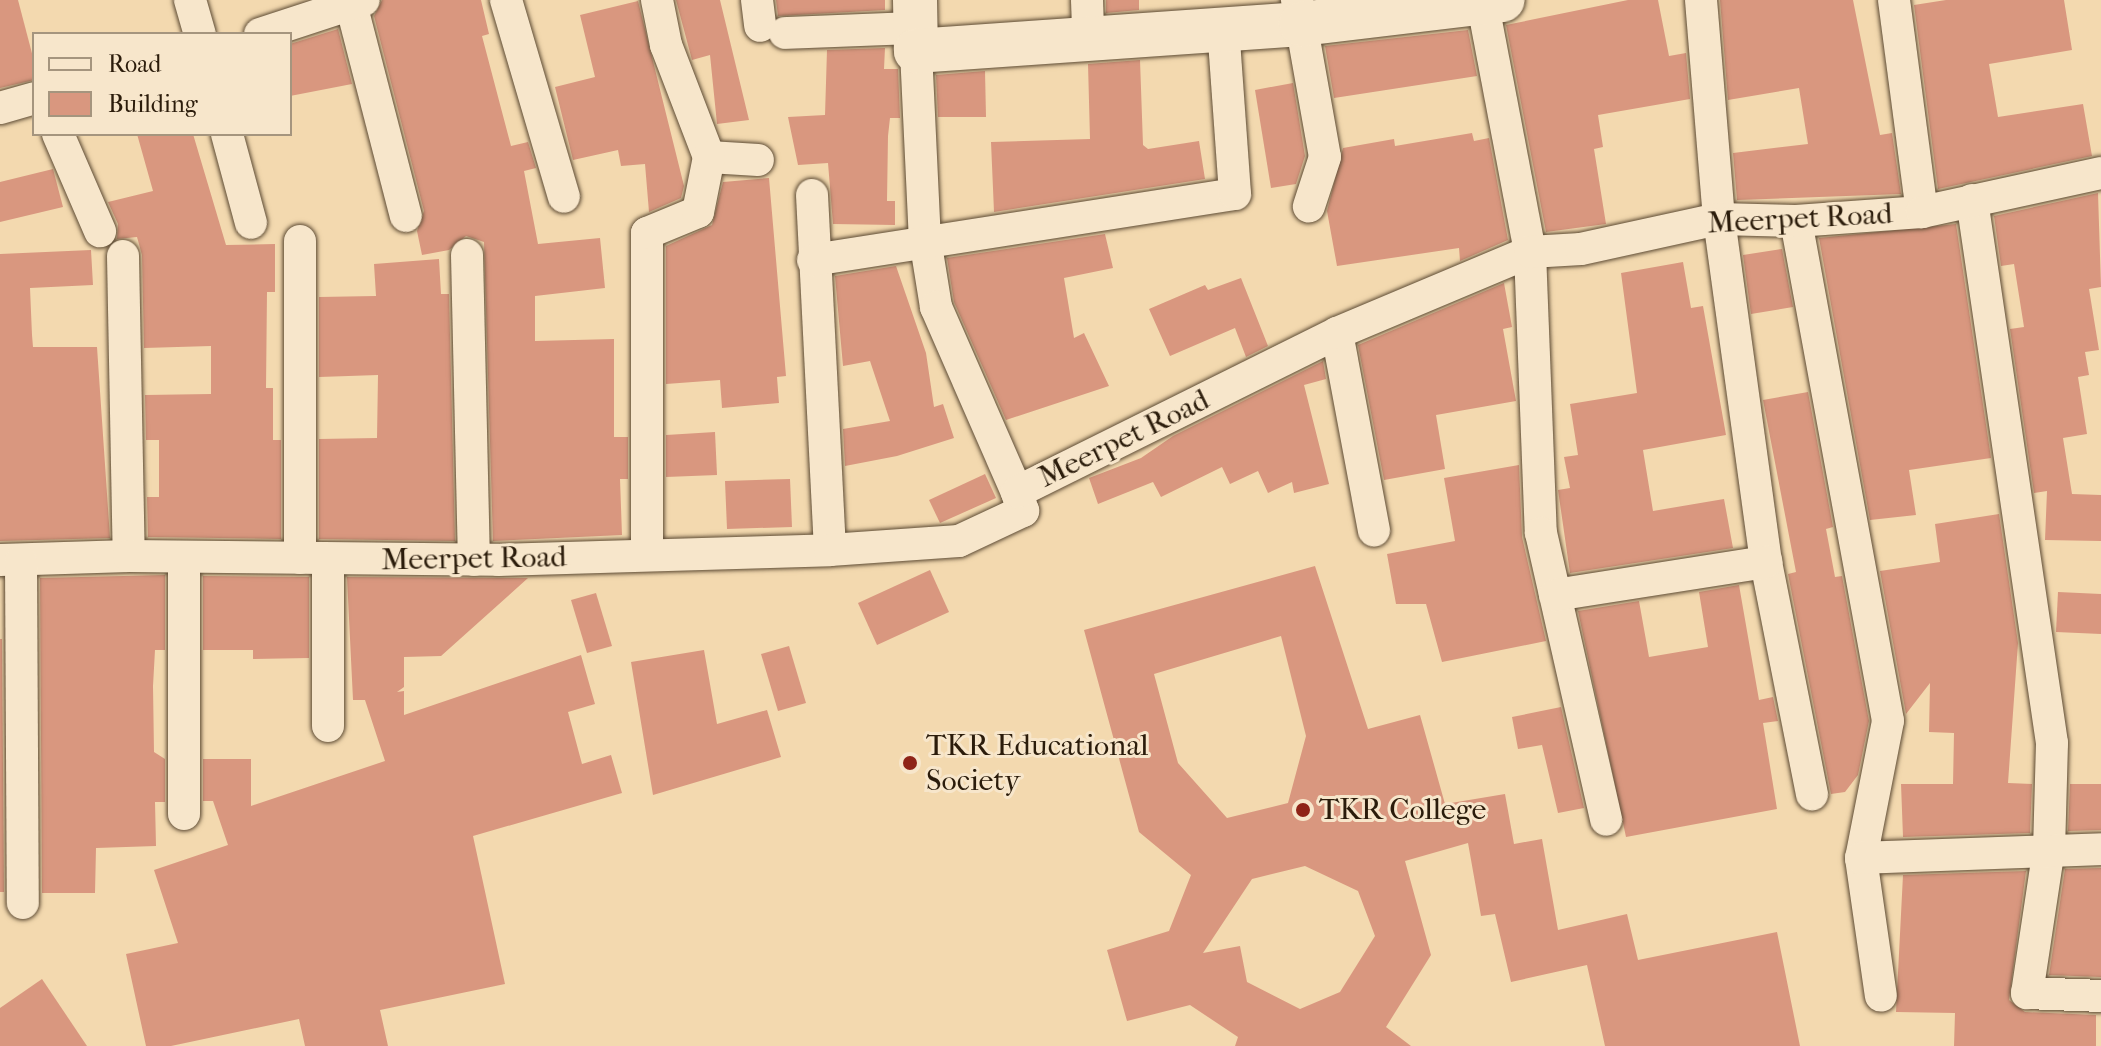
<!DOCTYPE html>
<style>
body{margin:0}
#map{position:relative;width:2101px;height:1046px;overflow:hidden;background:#f3d9af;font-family:"IM FELL French Canon",serif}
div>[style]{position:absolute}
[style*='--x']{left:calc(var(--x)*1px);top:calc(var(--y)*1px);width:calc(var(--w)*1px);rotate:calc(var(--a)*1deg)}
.building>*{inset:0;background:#d9977f}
.roads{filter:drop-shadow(0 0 2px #5d4b34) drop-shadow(0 0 2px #5d4b34)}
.street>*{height:32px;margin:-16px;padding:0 16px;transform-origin:16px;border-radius:16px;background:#f7e6cb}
.secondary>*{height:44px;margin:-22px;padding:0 22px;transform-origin:22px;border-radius:22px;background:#f7e6cb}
.dots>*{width:22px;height:22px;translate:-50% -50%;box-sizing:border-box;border:4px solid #f7e6cb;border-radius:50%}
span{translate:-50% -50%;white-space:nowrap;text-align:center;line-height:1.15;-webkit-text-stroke:6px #f7e6cb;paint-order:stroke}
.street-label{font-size:30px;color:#2b1c0b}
.poi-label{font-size:30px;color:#2b1c0b}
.left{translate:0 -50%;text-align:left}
.legend{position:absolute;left:32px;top:32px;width:260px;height:104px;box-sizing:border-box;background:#f7e6cb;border:2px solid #a5957e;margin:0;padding:10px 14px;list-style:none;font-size:24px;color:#2b1c0b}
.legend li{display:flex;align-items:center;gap:16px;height:40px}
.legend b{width:40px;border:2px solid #a5957e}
</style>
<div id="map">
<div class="building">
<i style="clip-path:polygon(0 0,18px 0,34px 61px,34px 80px,0 88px)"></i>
<i style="clip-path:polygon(382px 0,481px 0,489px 34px,482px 36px,511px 146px,528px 142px,536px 168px,524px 171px,538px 244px,600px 238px,605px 288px,535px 296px,535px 341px,614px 339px,614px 437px,628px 437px,628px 479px,620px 479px,622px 535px,493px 541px,484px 242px,466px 236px,449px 250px,422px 255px,417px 231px,424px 211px,374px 16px)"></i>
<i style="clip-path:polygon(676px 0,720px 0,749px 120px,717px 124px,710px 55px,692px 60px)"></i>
<i style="clip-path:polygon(776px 0,885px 0,885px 10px,778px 16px)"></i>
<i style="clip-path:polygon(1106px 0,1139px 0,1139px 10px,1106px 13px)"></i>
<i style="clip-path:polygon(1628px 0,1658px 0,1669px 56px,1686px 53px,1690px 99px,1598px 115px,1603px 147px,1594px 149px,1606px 224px,1546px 232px,1506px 25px)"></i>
<i style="clip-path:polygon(1720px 0,1853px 0,1880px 135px,1892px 133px,1901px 194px,1737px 200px,1733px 153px,1808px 144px,1799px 88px,1728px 100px)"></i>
<i style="clip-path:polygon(1946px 0,2064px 0,2072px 50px,1989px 64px,1998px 117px,2083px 104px,2092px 156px,1938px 189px,1914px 5px)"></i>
<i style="clip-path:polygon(638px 1px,684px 186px,681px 198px,649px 212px,645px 164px,621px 166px,618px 150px,573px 160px,555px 87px,595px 77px,580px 15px)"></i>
<i style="clip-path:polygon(338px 29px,352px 84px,290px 96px,290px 44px)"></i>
<i style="clip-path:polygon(1468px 30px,1477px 76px,1334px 98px,1325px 46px)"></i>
<i style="clip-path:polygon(885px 48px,884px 69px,898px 69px,900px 118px,890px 118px,888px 136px,887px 201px,895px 201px,895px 225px,833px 224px,828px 163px,798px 165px,788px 117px,825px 115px,827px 50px)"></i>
<i style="clip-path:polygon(1140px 60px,1143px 145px,1148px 149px,1199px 141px,1205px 179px,994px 212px,991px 142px,1090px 139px,1088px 64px)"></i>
<i style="clip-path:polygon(985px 71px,986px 117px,938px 117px,936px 75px)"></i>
<i style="clip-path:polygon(1293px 83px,1305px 156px,1296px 184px,1271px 188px,1255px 90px)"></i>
<i style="clip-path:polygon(1472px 133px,1474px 141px,1489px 138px,1508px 240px,1460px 261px,1459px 248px,1337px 266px,1327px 211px,1343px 148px,1394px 139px,1395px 146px)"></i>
<i style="clip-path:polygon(137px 134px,193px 134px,226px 245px,275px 244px,275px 292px,267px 292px,266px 388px,273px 388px,273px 440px,281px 440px,281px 539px,148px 537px,147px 497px,159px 497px,159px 440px,146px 440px,145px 395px,211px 394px,211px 346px,144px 348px,142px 255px,137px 237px,117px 239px,118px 224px,108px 202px,153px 191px)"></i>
<i style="clip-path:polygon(53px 169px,63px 207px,0 222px,0 182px)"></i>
<i style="clip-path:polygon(769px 178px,786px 376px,777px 377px,779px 403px,722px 408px,720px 380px,666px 384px,666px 246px,712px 225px,723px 182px)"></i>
<i style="clip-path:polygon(2098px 193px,2101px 287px,2089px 289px,2099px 350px,2085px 352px,2089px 375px,2078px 377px,2087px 434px,2063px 438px,2072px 494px,2101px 495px,2101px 541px,2045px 540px,2047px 491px,2034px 493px,2010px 329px,2024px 327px,2014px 264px,2001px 266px,1994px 216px)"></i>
<i style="clip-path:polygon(1956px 224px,1991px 458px,1909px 470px,1916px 515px,1870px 520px,1819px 238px)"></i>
<i style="clip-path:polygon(1105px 234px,1113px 268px,1064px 278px,1074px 338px,1084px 333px,1109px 386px,1006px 420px,954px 302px,947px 258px)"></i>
<i style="clip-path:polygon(1782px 249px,1793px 307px,1751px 314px,1743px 255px)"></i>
<i style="clip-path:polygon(91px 250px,93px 285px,30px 288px,32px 335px,33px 347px,97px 347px,110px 538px,0 541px,0 254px)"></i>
<i style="clip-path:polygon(439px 259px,441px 294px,449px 294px,455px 541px,319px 539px,319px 439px,377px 438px,378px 375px,319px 377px,319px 297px,376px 296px,374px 264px)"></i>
<i style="clip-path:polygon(1683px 262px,1691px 308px,1703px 306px,1726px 435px,1643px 450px,1653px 511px,1724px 499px,1733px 548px,1570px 573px,1558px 490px,1570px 488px,1564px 457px,1578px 455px,1570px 404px,1637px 393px,1621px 273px)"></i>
<i style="clip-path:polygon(896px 266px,926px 353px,934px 407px,943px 404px,954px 438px,897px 456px,845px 466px,843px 429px,890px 421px,870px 361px,843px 366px,835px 276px)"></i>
<i style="clip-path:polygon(1241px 278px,1268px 346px,1246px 357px,1235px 328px,1170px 356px,1149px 309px,1205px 285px,1208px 290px)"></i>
<i style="clip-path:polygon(1504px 283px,1512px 327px,1503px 329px,1516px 401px,1436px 415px,1445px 469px,1384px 480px,1358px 345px)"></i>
<i style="clip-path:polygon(1323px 361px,1326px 379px,1304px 385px,1329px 484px,1294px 493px,1292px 482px,1268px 493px,1258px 471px,1230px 484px,1222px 467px,1161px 497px,1153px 482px,1098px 504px,1089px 478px,1141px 458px,1173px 436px)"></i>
<i style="clip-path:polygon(1808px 392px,1833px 527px,1826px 529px,1835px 577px,1842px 576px,1869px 721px,1858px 775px,1845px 792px,1831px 794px,1788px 574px,1796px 572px,1763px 400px)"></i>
<i style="clip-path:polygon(715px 432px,717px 475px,666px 477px,666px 435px)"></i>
<i style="clip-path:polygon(1519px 465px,1522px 537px,1546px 641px,1442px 662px,1426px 604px,1396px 604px,1387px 554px,1455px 541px,1444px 478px)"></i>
<i style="clip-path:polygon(985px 474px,996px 498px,940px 523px,929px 500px)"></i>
<i style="clip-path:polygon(790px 479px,792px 527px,727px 529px,725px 481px)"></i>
<i style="clip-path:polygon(1999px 514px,2018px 643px,2008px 783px,2032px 784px,2030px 833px,1903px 837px,1901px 784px,1953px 784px,1954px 733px,1929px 732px,1930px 683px,1906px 714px,1880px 571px,1940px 562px,1935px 524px)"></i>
<i style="clip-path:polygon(evenodd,1315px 566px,1368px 729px,1420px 715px,1445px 804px,1505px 794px,1514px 844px,1542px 839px,1558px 930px,1627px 914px,1638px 960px,1777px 932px,1800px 1046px,1605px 1046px,1587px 965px,1511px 982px,1495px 914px,1481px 916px,1468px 843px,1405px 861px,1431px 955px,1386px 1027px,1411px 1046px,1235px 1046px,1238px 1037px,1190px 1005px,1127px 1021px,1107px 950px,1169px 931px,1191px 875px,1139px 832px,1084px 630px,1315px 566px,1281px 636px,1306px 736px,1288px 803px,1227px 818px,1178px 763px,1154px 674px,1281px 636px,1315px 566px,1305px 866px,1358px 891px,1375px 936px,1340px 992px,1300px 1009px,1247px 982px,1240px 946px,1203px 953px,1252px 879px,1305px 866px)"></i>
<i style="clip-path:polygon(930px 570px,949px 612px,877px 645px,858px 603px)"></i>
<i style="clip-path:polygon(165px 575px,165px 650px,155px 650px,153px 686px,154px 752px,165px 759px,165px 802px,155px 802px,156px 846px,96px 848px,95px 893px,42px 893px,40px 578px)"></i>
<i style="clip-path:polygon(203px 576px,309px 577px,309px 658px,253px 659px,253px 650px,203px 650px)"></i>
<i style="clip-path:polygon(347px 577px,528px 578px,441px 656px,404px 657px,404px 687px,397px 692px,404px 691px,404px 715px,581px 655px,595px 704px,568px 712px,582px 764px,611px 755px,622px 793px,473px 836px,505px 984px,380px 1010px,388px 1046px,305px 1046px,299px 1019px,171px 1046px,146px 1046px,126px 954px,178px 943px,154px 870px,228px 845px,213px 801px,203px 801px,203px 759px,251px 759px,251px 806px,385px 761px,365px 700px,353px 700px)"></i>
<i style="clip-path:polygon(1739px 585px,1759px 700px,1773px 697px,1778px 721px,1763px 723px,1777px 809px,1626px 837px,1578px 611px,1639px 601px,1649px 657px,1708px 647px,1699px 592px)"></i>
<i style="clip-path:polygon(2058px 592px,2101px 594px,2101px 634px,2056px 632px)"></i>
<i style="clip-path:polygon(596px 593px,612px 646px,587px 653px,571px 600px)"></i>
<i style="clip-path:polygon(0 639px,2px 639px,4px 892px,0 892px)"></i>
<i style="clip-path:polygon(789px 646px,806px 703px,778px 711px,761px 654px)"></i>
<i style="clip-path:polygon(704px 650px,717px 724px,767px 710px,781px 757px,653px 795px,631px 662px)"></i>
<i style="clip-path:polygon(1561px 707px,1584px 808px,1558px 813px,1542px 745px,1518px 749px,1512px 717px)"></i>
<i style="clip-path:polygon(2070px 784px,2101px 784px,2101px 830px,2068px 831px)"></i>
<i style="clip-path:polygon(2101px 868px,2101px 977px,2049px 975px,2065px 869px)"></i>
<i style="clip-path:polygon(2026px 871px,2009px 1000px,2025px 1012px,2096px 1015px,2096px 1046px,1954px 1046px,1955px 1013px,1896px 1012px,1903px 875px)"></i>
<i style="clip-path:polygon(42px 979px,87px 1046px,0 1046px,0 1008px)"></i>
</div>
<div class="roads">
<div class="street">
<i style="--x:190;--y:0;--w:35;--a:74"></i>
<i style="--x:350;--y:0;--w:223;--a:75.5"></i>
<i style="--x:506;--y:0;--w:205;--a:73.6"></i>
<i style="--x:657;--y:0;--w:46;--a:78.7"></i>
<i style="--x:666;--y:45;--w:120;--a:69"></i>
<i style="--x:709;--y:157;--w:49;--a:3.5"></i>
<i style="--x:757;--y:0;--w:26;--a:83"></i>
<i style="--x:1087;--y:0;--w:36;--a:88"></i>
<i style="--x:1297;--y:0;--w:159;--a:79.9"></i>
<i style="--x:1325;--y:157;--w:52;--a:108.1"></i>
<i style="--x:1482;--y:0;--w:257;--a:79.2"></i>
<i style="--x:1530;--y:252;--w:281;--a:87.8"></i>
<i style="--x:1541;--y:533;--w:294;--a:77.2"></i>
<i style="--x:1701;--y:0;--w:220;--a:85.3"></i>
<i style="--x:1719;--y:219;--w:346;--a:82.2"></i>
<i style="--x:1766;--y:562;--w:237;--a:78.8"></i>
<i style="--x:1894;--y:0;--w:214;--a:82.5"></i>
<i style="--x:785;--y:33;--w:131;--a:-2.2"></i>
<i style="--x:260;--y:34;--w:109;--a:-18.1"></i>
<i style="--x:916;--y:51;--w:188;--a:87.3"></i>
<i style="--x:925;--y:239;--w:69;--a:80.8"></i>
<i style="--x:936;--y:307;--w:202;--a:66.4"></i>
<i style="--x:0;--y:108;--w:35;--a:-16"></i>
<i style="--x:58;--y:134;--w:106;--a:66.6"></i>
<i style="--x:227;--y:134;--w:92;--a:74.9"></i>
<i style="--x:812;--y:195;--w:355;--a:87.1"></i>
<i style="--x:1972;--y:200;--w:549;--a:81.62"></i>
<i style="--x:2052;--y:743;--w:105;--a:91.6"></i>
<i style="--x:2049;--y:848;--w:147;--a:98.6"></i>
<i style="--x:2027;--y:993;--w:74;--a:2.3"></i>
<i style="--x:1796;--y:221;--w:508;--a:79.57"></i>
<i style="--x:1888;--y:721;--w:140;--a:101.1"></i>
<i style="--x:1861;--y:858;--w:139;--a:81.8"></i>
<i style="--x:300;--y:241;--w:317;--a:90"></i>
<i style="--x:467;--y:255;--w:305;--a:88.7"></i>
<i style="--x:123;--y:256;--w:300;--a:88.9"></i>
<i style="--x:813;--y:260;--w:427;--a:-8.9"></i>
<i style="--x:1235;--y:194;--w:166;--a:-94.1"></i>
<i style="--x:1337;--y:333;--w:201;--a:79.4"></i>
<i style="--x:647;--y:555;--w:322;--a:-90"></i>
<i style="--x:647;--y:233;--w:55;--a:-22.4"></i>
<i style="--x:698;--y:212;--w:56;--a:-78.7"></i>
<i style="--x:0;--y:560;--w:129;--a:-1.8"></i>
<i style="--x:129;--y:556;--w:369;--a:0.6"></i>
<i style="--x:498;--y:560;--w:332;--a:-1.7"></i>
<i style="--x:830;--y:550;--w:129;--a:-4"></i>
<i style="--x:959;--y:541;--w:71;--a:-25.1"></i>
<i style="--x:1023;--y:511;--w:20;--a:-108"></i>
<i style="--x:1017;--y:492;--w:357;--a:-26.4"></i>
<i style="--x:1337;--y:333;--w:209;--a:-22.8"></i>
<i style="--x:1530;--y:252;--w:51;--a:-3.4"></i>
<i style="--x:1581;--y:249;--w:141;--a:-12.3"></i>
<i style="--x:1719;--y:219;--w:77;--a:1.5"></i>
<i style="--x:1796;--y:221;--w:126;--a:-4.1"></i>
<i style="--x:1922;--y:212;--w:183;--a:-12.3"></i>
<i style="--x:21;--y:561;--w:342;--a:89.7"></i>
<i style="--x:1555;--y:595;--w:214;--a:-8.9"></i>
<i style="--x:328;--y:726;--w:166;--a:-90"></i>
<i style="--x:184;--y:814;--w:257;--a:-90"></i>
<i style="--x:1861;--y:858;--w:240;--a:-2.1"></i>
</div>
<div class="secondary">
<i style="--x:915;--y:0;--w:51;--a:88.9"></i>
<i style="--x:916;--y:51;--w:386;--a:-4"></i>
<i style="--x:1301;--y:24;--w:203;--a:-6.8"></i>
</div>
</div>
<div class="dots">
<i style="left:910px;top:763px;background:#8f2418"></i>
<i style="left:1303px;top:810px;background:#8f2418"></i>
</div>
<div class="street-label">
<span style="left:1800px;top:219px;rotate:-3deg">Meerpet Road</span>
<span style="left:1124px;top:439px;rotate:-26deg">Meerpet Road</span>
<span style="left:474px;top:559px;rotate:-1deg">Meerpet Road</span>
</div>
<div class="poi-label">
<span class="left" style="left:926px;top:763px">TKR Educational<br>Society</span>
<span class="left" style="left:1319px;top:810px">TKR College</span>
</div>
<ul class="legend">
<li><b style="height:10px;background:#f7e6cb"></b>Road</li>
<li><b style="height:22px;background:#d9977f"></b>Building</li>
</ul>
</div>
